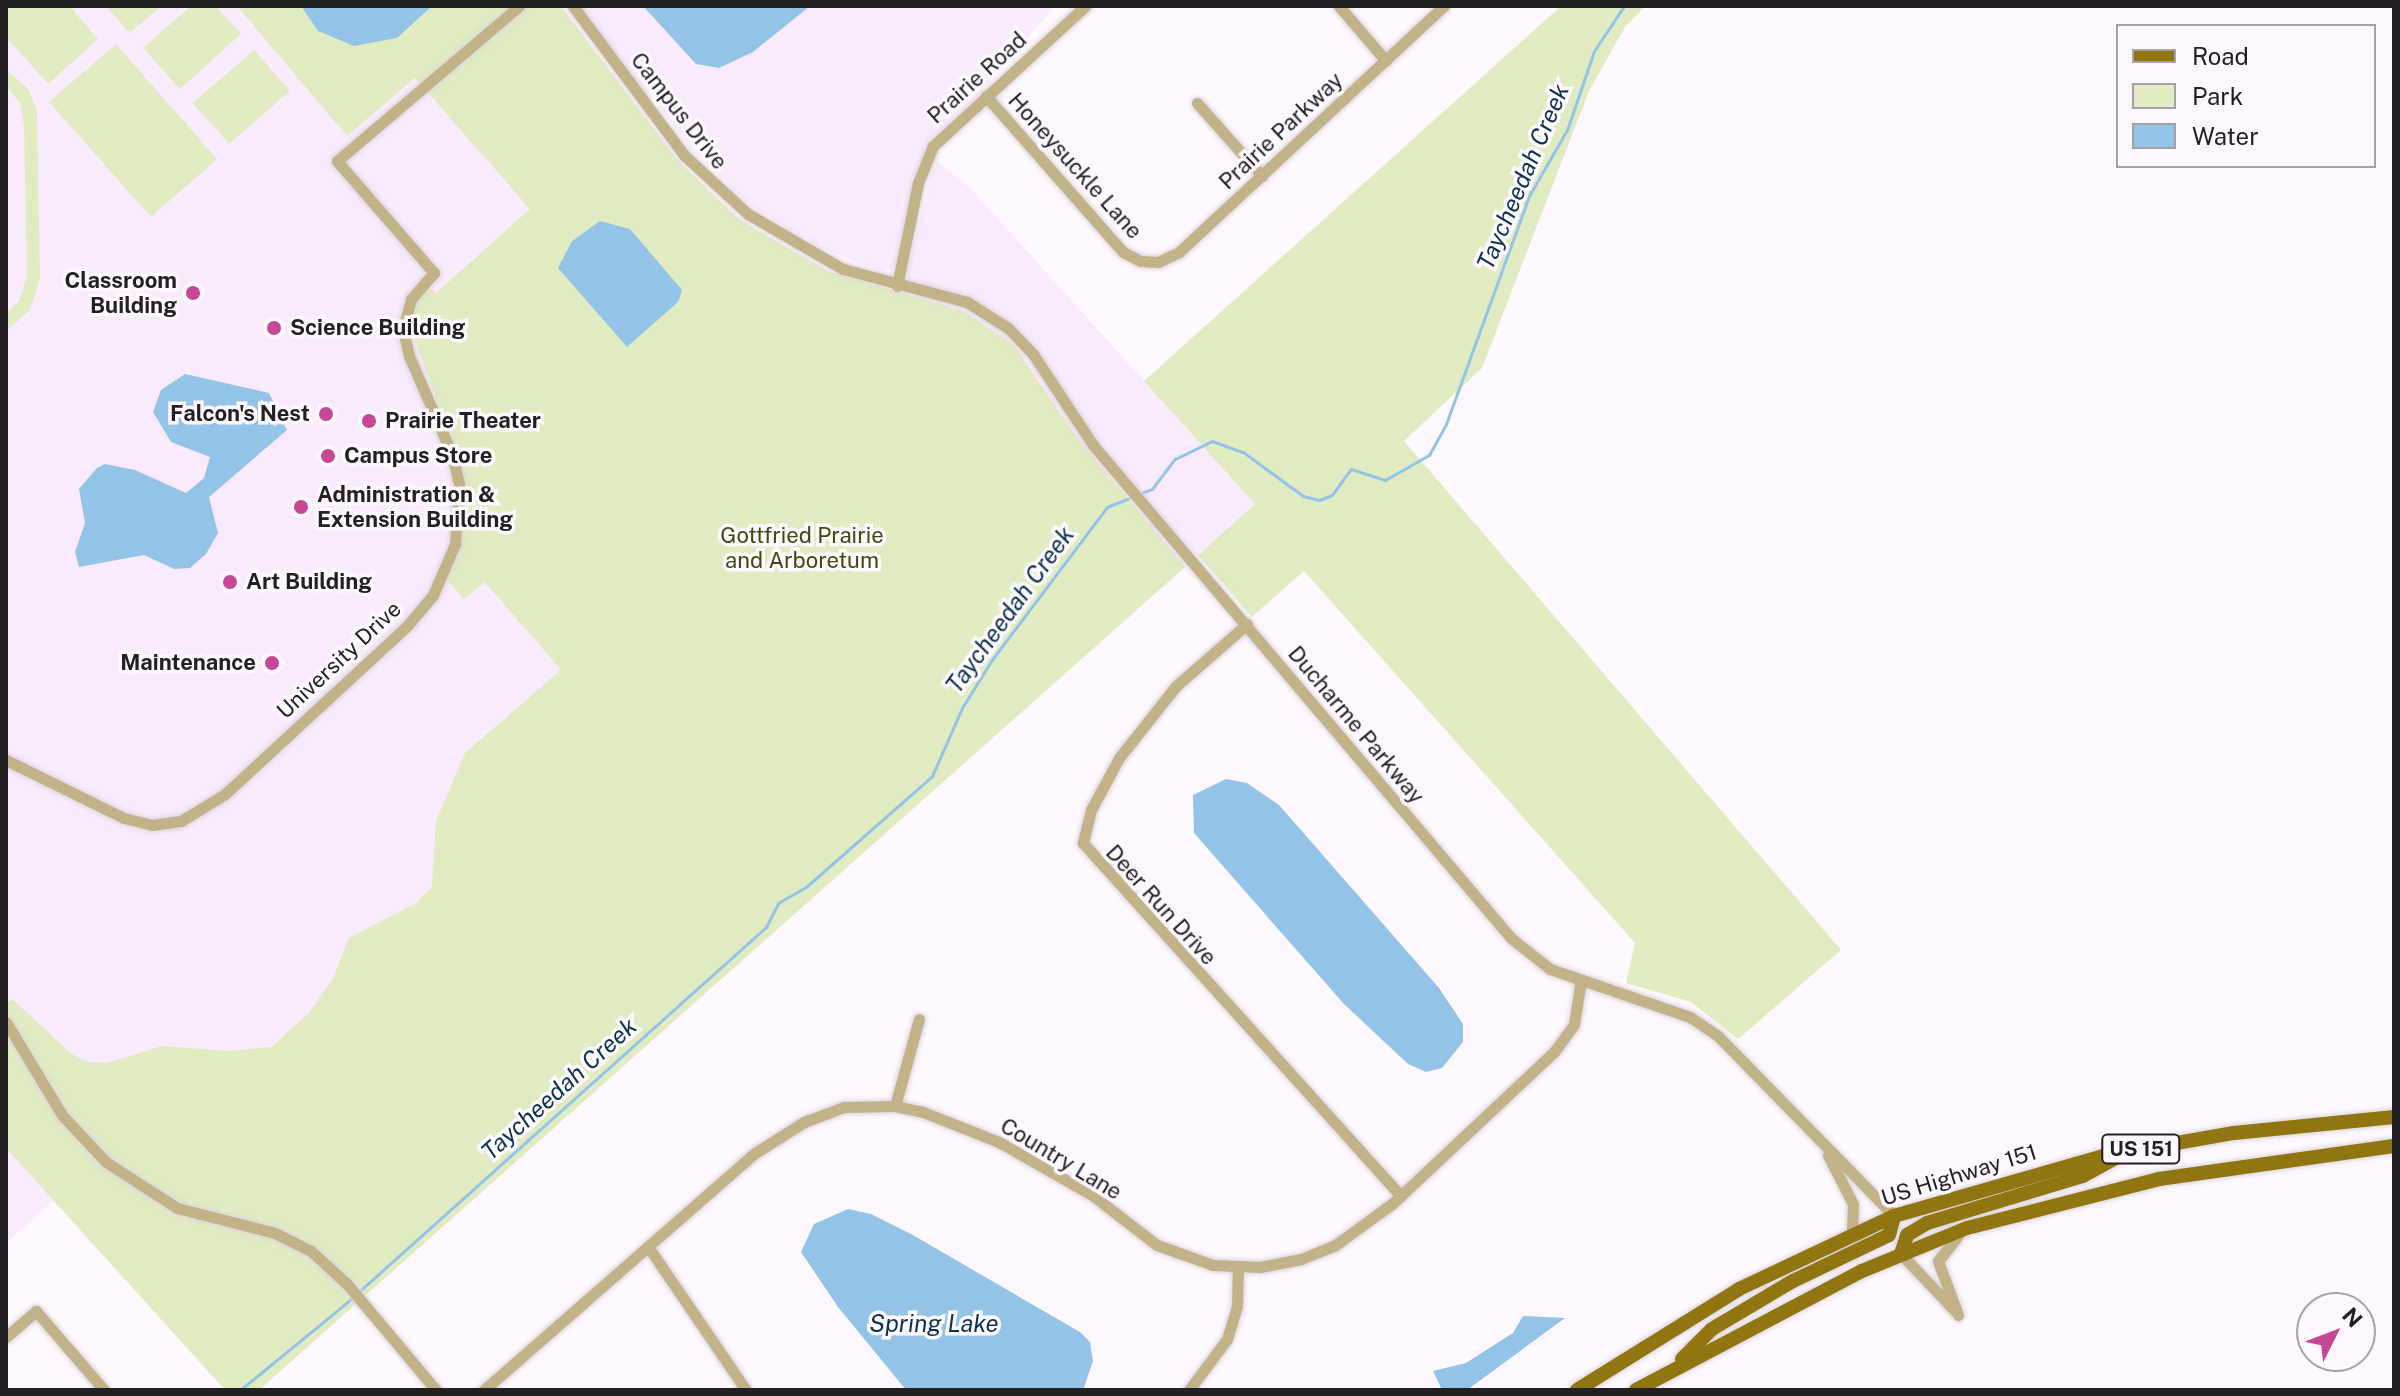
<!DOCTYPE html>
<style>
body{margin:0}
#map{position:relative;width:2400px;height:1396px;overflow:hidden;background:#fdf7fe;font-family:"Public Sans",sans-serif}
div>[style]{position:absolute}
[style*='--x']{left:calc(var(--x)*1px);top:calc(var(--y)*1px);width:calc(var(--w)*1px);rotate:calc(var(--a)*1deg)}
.built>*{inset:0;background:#f9eafd}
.green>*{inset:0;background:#e1ebc2}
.water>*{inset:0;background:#93c4e8}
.stream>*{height:3px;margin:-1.5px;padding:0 1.5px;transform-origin:1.5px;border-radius:1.5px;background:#93c4e8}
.roads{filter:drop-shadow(0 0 2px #dad5db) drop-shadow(0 0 2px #dad5db)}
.minor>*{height:11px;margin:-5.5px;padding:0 5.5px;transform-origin:5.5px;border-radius:5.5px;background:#c1b288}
.major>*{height:14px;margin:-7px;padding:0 7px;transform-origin:7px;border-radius:7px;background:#917510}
.dots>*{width:22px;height:22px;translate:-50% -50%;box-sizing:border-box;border:4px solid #fdf7fe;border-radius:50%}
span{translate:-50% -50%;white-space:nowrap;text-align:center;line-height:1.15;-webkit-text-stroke:7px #fdf7fe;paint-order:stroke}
.shield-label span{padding:2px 6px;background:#fdf7fe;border:2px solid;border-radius:6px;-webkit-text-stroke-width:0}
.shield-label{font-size:20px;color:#232024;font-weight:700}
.street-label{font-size:22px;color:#232024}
.poi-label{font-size:22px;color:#232024;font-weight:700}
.right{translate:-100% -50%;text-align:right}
.left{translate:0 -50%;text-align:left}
.park-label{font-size:22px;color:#40490c}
.water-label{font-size:24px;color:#0b334c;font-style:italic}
.frame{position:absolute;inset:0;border:8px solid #232024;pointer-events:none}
.legend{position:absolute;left:2116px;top:24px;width:260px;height:144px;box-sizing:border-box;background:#fdf7fe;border:2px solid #a6a1a7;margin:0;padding:10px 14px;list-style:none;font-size:24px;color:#232024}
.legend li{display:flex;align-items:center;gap:16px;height:40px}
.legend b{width:40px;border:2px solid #a6a1a7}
.north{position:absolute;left:2296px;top:1292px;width:80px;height:80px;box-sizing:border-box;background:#fdf7fe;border:2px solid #a6a1a7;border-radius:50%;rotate:48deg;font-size:22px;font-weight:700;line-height:32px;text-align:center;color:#232024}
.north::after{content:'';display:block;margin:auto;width:28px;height:36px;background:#c64794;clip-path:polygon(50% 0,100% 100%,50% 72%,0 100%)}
</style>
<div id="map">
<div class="built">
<i style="clip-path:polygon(6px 6px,561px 6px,667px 148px,708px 193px,769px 240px,843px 278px,902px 295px,935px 160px,970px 188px,1255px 504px,259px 1390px,225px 1390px,54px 1200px,6px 1243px)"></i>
<i style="clip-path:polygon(573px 6px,1055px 6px,934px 146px,901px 270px,875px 269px,824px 249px,750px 205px,692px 149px,649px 92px,640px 97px)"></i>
</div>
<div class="green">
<i style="clip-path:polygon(6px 6px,69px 6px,98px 39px,48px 84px,6px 37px)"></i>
<i style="clip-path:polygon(106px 6px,161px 6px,130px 33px)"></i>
<i style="clip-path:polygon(191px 6px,216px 6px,241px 34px,180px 89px,143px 48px)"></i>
<i style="clip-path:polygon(237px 6px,561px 6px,679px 162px,740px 220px,828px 271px,963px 311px,1013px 344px,1078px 439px,1185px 567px,259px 1390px,225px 1390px,6px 1148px,6px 1004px,12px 999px,73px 1055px,89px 1062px,107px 1063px,162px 1046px,229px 1051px,271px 1047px,309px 1013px,333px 978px,349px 938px,416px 903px,432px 886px,436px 821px,465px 753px,561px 670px,485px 582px,464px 599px,447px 579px,463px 521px,463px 475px,409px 323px,417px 299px,429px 286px,436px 293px,530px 209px,415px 78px,347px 136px)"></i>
<i style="clip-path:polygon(1561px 6px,1645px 6px,1625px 27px,1589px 91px,1482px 368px,1404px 441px,1841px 950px,1738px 1039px,1691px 1002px,1626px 983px,1635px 943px,1304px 571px,1252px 617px,1198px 555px,1255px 504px,1144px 381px)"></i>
<i style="clip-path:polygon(116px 44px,217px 159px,151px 217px,49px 102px)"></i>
<i style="clip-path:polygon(254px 50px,290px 91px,229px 144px,193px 103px)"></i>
<i style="clip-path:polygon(6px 69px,29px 90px,37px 111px,40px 279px,30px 310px,6px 331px,6px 313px,19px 301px,27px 276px,24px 126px,20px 103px,6px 86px)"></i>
</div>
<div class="water">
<i style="clip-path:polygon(301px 6px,432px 6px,397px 38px,354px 46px,318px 31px)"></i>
<i style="clip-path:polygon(643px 6px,810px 6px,753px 52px,719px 68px,696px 64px)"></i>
<i style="clip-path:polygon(600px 221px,630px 229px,682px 290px,678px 302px,627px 347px,558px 268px,572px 241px)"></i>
<i style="clip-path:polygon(185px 374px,269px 393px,287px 430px,209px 497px,218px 533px,206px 554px,190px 568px,174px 569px,144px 555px,79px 567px,75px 552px,85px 523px,79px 489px,97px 468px,105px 464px,135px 470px,186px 493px,204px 478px,210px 457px,171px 442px,153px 412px,161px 390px)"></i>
<i style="clip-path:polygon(1226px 779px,1247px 783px,1279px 805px,1439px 988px,1463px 1024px,1463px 1042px,1442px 1068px,1426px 1072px,1408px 1064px,1344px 1004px,1194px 833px,1193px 795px)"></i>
<i style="clip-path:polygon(848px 1209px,871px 1214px,911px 1234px,1080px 1332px,1090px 1342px,1093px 1361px,1083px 1390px,906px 1390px,838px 1307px,801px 1252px,814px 1224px)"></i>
<i style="clip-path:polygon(1523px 1316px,1565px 1318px,1467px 1390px,1442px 1390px,1433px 1371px,1466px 1363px,1513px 1333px)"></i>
</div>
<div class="stream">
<i style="--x:1141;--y:493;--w:12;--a:-20"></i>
<i style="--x:1152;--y:489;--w:38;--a:-53"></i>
<i style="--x:1175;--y:459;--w:41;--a:-25.9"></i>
<i style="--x:1212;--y:441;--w:33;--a:20"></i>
<i style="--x:1243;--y:452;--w:74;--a:36.3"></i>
<i style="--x:1303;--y:496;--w:16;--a:14"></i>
<i style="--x:1319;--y:500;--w:14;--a:-21"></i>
<i style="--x:1332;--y:495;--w:32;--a:-54"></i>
<i style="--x:1351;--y:469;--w:36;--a:18"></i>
<i style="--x:1385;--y:480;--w:51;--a:-29.6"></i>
<i style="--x:1429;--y:455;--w:35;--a:-61"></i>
<i style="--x:1446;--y:424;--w:243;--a:-70"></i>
<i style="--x:1529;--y:196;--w:76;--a:-60.1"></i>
<i style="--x:1567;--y:130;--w:83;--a:-71.1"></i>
<i style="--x:1594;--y:51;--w:54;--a:-56.3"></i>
<i style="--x:240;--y:1390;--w:134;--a:-39.3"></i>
<i style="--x:344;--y:1305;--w:567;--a:-41.85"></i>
<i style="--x:766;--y:927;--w:27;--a:-63"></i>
<i style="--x:778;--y:903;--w:34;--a:-30"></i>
<i style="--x:807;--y:886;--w:167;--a:-41.3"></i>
<i style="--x:932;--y:776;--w:74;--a:-66.2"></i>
<i style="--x:962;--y:708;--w:55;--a:-58.3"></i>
<i style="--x:991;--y:661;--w:193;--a:-53"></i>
<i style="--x:1107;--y:507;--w:29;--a:-22"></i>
</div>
<div class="roads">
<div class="minor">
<i style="--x:573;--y:6;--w:186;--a:53.3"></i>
<i style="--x:684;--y:155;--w:87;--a:42.7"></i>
<i style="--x:748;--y:214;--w:110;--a:30.1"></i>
<i style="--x:843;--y:269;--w:128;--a:14.9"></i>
<i style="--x:967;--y:302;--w:49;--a:32.4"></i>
<i style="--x:1008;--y:328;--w:36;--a:46"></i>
<i style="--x:1033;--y:354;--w:109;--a:56.6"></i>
<i style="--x:1093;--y:445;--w:646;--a:49.71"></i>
<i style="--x:1511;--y:938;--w:50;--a:38.5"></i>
<i style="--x:1550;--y:969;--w:148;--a:18.9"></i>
<i style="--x:1690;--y:1017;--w:34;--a:34"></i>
<i style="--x:1718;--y:1036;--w:252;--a:45.6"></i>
<i style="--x:1339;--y:6;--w:72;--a:49.5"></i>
<i style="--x:986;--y:96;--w:208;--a:48.7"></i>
<i style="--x:1123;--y:252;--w:20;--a:27"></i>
<i style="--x:1141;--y:261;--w:17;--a:3"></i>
<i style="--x:1158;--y:262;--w:23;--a:-25"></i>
<i style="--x:1179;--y:252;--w:362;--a:-42.9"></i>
<i style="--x:1197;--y:103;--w:98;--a:48.3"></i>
<i style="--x:897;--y:286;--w:105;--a:-78.5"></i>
<i style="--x:918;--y:183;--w:40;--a:-68"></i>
<i style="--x:933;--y:146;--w:207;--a:-42.6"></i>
<i style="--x:1247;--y:624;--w:94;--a:138.9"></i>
<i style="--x:1176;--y:686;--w:92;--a:128.4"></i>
<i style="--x:1119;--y:758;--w:59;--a:118.3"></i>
<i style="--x:1091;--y:810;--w:34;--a:104"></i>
<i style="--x:1083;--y:843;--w:475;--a:48"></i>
<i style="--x:6;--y:760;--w:131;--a:26.2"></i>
<i style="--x:124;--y:818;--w:29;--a:14"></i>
<i style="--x:152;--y:825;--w:29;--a:-8"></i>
<i style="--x:181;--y:821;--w:52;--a:-31.5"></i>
<i style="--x:225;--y:794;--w:248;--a:-42.7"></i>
<i style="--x:407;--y:626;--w:40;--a:-50"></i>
<i style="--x:433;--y:595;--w:56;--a:-66.7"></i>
<i style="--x:455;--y:544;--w:60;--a:-86.2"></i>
<i style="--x:459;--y:484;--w:28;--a:-103"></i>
<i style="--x:453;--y:457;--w:110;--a:-113.5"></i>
<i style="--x:409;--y:356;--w:28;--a:-103"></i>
<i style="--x:403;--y:329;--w:31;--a:-75"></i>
<i style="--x:411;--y:299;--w:35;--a:-49"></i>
<i style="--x:434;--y:273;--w:148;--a:-130.9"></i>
<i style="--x:337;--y:161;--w:239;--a:-40.4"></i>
<i style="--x:6;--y:1022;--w:109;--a:58.9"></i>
<i style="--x:62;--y:1115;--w:64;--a:46.9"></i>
<i style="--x:106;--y:1162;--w:85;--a:32.9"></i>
<i style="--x:177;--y:1208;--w:101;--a:14.3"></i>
<i style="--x:275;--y:1233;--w:40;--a:26.6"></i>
<i style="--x:311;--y:1251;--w:49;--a:42.5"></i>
<i style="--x:347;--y:1284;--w:138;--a:50"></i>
<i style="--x:895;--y:1106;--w:90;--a:-74.6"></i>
<i style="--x:1828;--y:1155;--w:55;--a:63"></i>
<i style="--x:1853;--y:1204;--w:31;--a:92"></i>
<i style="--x:649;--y:1248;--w:172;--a:55.7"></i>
<i style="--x:1901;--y:1254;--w:79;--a:46.5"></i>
<i style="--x:1958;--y:1315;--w:58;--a:-110.3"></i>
<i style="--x:1938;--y:1261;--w:33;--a:-52"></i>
<i style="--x:6;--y:1337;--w:40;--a:-41"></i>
<i style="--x:36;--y:1311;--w:104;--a:49.3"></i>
<i style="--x:484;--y:1390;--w:360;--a:-41.2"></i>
<i style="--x:755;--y:1153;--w:58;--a:-32.3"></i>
<i style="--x:804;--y:1122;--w:43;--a:-20.6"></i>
<i style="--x:844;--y:1107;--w:51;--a:-1.1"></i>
<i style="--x:895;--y:1106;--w:29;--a:12"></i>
<i style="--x:923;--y:1112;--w:82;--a:21.5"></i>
<i style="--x:999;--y:1142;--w:107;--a:29.7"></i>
<i style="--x:1092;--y:1195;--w:82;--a:37.6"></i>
<i style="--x:1157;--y:1245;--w:59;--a:19.7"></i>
<i style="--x:1213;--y:1265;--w:47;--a:2.4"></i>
<i style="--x:1260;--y:1267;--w:42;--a:-11"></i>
<i style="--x:1301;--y:1259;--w:35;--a:-22"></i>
<i style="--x:1334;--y:1246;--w:73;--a:-36.1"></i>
<i style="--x:1393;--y:1203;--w:221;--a:-43.2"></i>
<i style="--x:1554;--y:1052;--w:34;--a:-54"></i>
<i style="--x:1574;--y:1024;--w:45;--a:-81"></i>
<i style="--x:1189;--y:1390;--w:64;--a:-53.3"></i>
<i style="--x:1227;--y:1339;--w:34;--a:-73"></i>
<i style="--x:1237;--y:1306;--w:40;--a:-88.6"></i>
</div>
<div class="major">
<i style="--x:1901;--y:1254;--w:20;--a:-72"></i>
<i style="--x:1907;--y:1235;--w:23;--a:-31"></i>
<i style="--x:1927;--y:1223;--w:163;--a:-16.8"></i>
<i style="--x:2083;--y:1176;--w:38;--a:-29"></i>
<i style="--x:1682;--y:1359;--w:42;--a:-45"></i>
<i style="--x:1712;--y:1329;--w:94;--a:-30.7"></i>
<i style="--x:1793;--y:1281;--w:106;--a:-25.6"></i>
<i style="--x:1889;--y:1235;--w:20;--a:-75"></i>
<i style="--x:1577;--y:1390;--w:191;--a:-31.9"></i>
<i style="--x:1739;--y:1289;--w:171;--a:-25.2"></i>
<i style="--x:1894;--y:1216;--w:217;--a:-16"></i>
<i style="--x:2103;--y:1156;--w:133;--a:-10"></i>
<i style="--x:2234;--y:1133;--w:161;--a:-5.7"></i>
<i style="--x:1636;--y:1390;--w:255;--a:-27.8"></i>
<i style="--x:1862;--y:1271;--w:113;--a:-22.3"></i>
<i style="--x:1967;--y:1228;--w:198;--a:-14.3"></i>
<i style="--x:2159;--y:1179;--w:237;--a:-8"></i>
</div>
</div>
<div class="dots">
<i style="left:193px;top:293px;background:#c64794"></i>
<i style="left:274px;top:328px;background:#c64794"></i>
<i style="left:326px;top:414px;background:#c64794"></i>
<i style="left:369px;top:421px;background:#c64794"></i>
<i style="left:328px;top:456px;background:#c64794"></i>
<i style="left:301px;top:507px;background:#c64794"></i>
<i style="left:230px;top:582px;background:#c64794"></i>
<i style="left:272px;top:663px;background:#c64794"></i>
</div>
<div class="shield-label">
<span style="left:2141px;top:1149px">US 151</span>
</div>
<div class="street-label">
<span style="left:977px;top:78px;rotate:-42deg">Prairie Road</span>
<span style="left:679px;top:111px;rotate:52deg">Campus Drive</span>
<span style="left:1281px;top:131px;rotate:-43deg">Prairie Parkway</span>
<span style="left:1075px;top:166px;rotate:48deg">Honeysuckle Lane</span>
<span style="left:339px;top:660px;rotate:-43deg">University Drive</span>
<span style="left:1356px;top:725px;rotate:50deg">Ducharme Parkway</span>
<span style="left:1161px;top:905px;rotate:48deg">Deer Run Drive</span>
<span style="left:1061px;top:1159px;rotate:31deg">Country Lane</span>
<span style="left:1959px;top:1175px;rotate:-17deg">US Highway 151</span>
</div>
<div class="poi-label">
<span class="right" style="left:177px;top:293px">Classroom<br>Building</span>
<span class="left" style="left:290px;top:328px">Science Building</span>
<span class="right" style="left:310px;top:414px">Falcon's Nest</span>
<span class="left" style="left:385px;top:421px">Prairie Theater</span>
<span class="left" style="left:344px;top:456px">Campus Store</span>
<span class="left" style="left:317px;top:507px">Administration &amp;<br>Extension Building</span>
<span class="left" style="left:246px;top:582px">Art Building</span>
<span class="right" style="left:256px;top:663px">Maintenance</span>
</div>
<div class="park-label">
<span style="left:802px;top:548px">Gottfried Prairie<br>and Arboretum</span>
</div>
<div class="water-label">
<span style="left:1523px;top:177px;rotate:-67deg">Taycheedah Creek</span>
<span style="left:1010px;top:610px;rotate:-54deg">Taycheedah Creek</span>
<span style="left:559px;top:1089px;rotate:-42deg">Taycheedah Creek</span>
<span style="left:934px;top:1324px">Spring Lake</span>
</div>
<div class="frame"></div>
<ul class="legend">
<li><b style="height:10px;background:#917510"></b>Road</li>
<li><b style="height:22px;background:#e1ebc2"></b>Park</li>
<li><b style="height:22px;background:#93c4e8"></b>Water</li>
</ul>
<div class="north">N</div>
</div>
